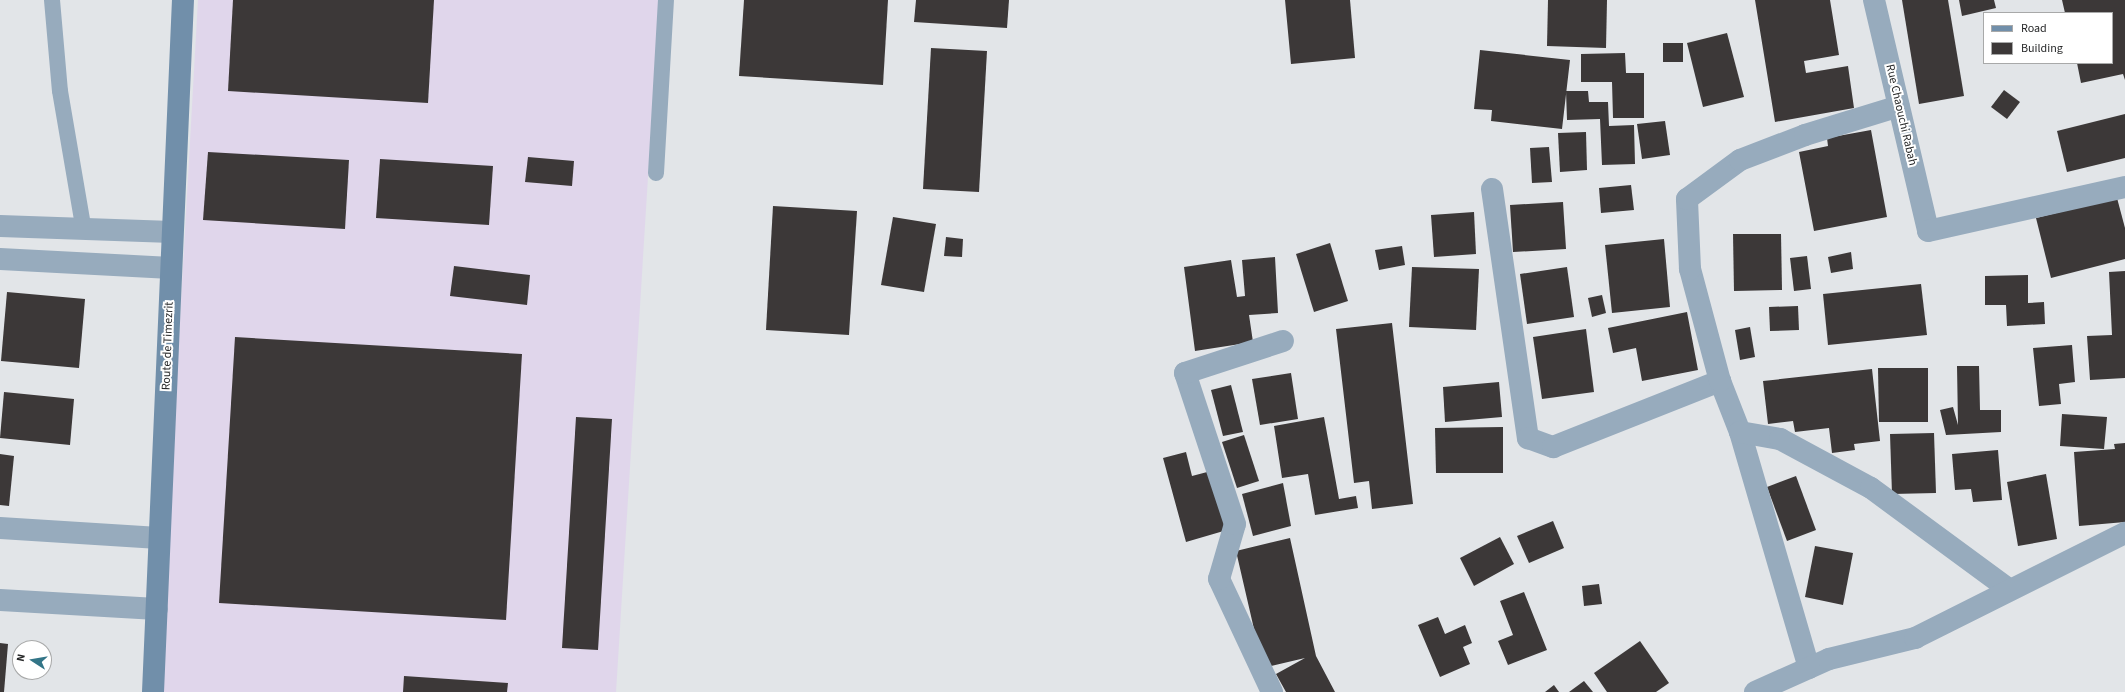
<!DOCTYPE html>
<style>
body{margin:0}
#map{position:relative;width:2125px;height:692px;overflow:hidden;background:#e2e5e8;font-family:"Source Sans 3",sans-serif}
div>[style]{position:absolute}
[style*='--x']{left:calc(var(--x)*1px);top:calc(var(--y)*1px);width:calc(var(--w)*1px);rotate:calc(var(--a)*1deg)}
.industrial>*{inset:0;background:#e0d6eb}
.building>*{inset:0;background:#3c3838}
.service>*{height:16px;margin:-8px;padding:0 8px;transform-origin:8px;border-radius:8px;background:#97abbd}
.minor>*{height:22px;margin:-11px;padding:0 11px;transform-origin:11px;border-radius:11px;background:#97abbd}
.secondary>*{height:22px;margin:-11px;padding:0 11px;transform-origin:11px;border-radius:11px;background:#718faa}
span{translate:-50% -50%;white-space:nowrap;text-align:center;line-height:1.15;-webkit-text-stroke:4px #fff;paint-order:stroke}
.street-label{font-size:12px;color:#262728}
.legend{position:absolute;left:1983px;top:12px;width:130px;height:52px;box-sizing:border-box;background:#fff;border:1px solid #a8a9a9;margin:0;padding:5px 7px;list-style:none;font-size:12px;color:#262728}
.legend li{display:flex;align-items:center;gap:8px;height:20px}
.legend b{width:20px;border:1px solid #a8a9a9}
.north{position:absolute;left:12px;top:640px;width:40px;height:40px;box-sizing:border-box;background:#fff;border:1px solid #a8a9a9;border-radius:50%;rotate:282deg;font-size:11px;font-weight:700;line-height:16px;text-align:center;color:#262728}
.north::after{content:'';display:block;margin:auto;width:14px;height:18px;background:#337587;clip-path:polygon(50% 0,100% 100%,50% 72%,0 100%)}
</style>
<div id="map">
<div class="industrial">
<i style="clip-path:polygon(198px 0,659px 0,616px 692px,159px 692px)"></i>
</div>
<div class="building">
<i style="clip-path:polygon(233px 0,434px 0,428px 103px,228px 91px)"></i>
<i style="clip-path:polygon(744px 0,888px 0,883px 85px,739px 76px)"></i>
<i style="clip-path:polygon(916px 0,1009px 0,1007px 28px,914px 22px)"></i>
<i style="clip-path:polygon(1285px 0,1350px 0,1355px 58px,1291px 64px)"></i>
<i style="clip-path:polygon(1548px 0,1607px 0,1606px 48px,1547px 46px)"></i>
<i style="clip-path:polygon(1755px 0,1830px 0,1839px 55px,1804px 61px,1806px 73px,1848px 66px,1854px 108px,1775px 122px)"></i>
<i style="clip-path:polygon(1902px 0,1948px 0,1964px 96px,1919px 104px)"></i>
<i style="clip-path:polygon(1959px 0,1994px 0,1996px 8px,1962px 16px)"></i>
<i style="clip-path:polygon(2062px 0,2125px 0,2125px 80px,2123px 74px,2081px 83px,2077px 63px,2112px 63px,2112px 13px,2065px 13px)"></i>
<i style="clip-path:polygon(1727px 33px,1744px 97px,1703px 107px,1687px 43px)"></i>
<i style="clip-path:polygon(1663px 43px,1683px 43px,1683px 62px,1663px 62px)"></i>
<i style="clip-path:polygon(931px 48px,987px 51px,979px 192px,923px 189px)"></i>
<i style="clip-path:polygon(1480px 50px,1570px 60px,1562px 129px,1491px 121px,1492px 110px,1474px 109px)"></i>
<i style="clip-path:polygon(1625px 53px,1626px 73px,1644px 73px,1644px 118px,1613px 118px,1612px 82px,1581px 82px,1581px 54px)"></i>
<i style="clip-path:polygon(2004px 90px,2020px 102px,2007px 119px,1991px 107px)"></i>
<i style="clip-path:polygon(1566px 91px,1588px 91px,1589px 102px,1608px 102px,1609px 126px,1634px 125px,1635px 164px,1602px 165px,1600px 119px,1567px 120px)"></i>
<i style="clip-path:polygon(2125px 114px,2125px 158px,2067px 172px,2057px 131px)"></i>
<i style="clip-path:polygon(1665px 121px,1670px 155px,1642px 159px,1637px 124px)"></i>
<i style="clip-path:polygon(1871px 130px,1887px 217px,1814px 231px,1799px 152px,1828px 146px,1827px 138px)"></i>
<i style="clip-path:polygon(1586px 132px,1587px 170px,1560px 172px,1558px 133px)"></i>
<i style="clip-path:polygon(1549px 147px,1552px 182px,1532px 183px,1530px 148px)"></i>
<i style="clip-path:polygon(208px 152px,349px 160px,345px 229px,203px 220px)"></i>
<i style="clip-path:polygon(528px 157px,574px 161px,572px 186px,525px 182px)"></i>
<i style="clip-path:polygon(380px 159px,493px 166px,489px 225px,376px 218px)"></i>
<i style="clip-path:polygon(1631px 185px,1634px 210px,1601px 213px,1599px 188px)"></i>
<i style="clip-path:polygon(2117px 198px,2125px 228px,2125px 259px,2051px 278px,2036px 218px)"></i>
<i style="clip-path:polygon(1563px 202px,1566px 249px,1513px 252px,1510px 205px)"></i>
<i style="clip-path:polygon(773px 206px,857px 211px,849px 335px,766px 330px)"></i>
<i style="clip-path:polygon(1474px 212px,1476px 254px,1434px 257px,1431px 215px)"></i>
<i style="clip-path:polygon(893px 217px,936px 224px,924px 292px,881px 285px)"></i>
<i style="clip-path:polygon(1733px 234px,1781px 234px,1782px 290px,1734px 291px)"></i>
<i style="clip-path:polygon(946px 237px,963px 239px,962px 257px,944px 256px)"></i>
<i style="clip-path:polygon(1664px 239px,1670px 307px,1612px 313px,1605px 245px)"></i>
<i style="clip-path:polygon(1330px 243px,1348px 301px,1314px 312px,1296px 254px)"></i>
<i style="clip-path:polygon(1402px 246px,1405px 265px,1379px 270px,1375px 250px)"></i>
<i style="clip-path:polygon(1851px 252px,1853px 269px,1831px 273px,1828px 257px)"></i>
<i style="clip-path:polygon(1807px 256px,1811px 289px,1794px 291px,1790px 258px)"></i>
<i style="clip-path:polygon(1275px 257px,1278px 313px,1249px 315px,1253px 342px,1195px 351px,1184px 267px,1231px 260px,1237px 297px,1245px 296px,1242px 260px)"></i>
<i style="clip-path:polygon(454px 266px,530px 275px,527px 305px,450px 296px)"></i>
<i style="clip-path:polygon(1412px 267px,1479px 269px,1476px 330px,1409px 327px)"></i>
<i style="clip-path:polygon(1567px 267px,1574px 317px,1527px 324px,1520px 274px)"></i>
<i style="clip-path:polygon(2125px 271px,2125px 378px,2090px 380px,2087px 336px,2112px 335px,2109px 272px)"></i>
<i style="clip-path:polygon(2028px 275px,2028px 303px,2044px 302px,2045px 324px,2007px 326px,2006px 305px,1985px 305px,1985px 276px)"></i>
<i style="clip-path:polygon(1921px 284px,1927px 335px,1828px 345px,1823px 294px)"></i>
<i style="clip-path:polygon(7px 292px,85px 299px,79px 368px,1px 361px)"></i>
<i style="clip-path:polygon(1602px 295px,1606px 313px,1592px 317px,1588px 298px)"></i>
<i style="clip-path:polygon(1798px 306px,1799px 330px,1770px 331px,1769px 307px)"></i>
<i style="clip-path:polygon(1687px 312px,1698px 370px,1642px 381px,1636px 348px,1613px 353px,1608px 328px)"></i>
<i style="clip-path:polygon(1392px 323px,1413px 504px,1372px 509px,1369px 481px,1354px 483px,1336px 329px)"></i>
<i style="clip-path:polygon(1750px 327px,1755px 357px,1740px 360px,1735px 330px)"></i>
<i style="clip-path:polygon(1586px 329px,1594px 392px,1542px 399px,1533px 337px)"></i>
<i style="clip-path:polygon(235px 337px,522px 354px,506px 620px,219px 603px)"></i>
<i style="clip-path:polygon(2072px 345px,2075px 382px,2059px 384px,2061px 404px,2039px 406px,2033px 348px)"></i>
<i style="clip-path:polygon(1957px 366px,1979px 366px,1980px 410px,2001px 410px,2001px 432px,1946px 435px,1940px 410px,1953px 407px,1958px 425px)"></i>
<i style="clip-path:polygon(1878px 368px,1928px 368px,1928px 422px,1879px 422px)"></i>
<i style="clip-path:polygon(1872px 369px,1880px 441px,1854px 444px,1855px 450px,1832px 453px,1829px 428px,1795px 432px,1793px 421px,1768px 424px,1763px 381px)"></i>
<i style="clip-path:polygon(1291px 373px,1298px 419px,1260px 425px,1252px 379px)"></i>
<i style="clip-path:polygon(1499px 382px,1502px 417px,1445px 422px,1443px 387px)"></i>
<i style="clip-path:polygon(1231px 385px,1243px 432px,1223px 436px,1211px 390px)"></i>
<i style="clip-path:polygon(4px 392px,74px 399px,70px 445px,0 438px)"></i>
<i style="clip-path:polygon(2062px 414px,2107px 417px,2104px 449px,2060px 446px)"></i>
<i style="clip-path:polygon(576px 417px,612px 419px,598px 650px,562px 648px)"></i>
<i style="clip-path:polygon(1324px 417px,1339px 499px,1356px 496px,1358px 508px,1315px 515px,1308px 474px,1282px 478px,1274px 426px)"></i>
<i style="clip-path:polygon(1503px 427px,1503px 473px,1436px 473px,1435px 428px)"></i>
<i style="clip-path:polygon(1934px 433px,1936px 493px,1892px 494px,1890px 434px)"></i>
<i style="clip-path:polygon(1244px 435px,1259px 481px,1237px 488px,1222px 442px)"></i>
<i style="clip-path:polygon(2125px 443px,2125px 522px,2079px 526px,2074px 452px,2115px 449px,2114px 444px)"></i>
<i style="clip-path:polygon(1998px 450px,2002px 500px,1973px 502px,1971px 489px,1955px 490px,1952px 454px)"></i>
<i style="clip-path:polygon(1186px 452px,1192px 476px,1211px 471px,1227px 530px,1186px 542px,1163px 458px)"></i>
<i style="clip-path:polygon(0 454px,14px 456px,9px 506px,0 505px)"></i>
<i style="clip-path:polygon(2046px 474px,2057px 539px,2018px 546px,2007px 482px)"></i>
<i style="clip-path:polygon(1796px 476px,1816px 530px,1787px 541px,1767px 487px)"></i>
<i style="clip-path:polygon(1283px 483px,1291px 526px,1253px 536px,1242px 494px)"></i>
<i style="clip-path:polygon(1553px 521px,1564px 548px,1529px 563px,1517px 536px)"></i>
<i style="clip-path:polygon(1500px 537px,1514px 564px,1474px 586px,1460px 558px)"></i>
<i style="clip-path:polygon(1290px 538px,1316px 656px,1335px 692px,1286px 692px,1276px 674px,1305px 658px,1263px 668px,1236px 551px)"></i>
<i style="clip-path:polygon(1815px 546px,1853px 553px,1843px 605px,1805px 597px)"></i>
<i style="clip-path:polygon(1599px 584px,1602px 604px,1584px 606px,1582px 586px)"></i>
<i style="clip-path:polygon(1524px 592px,1547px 650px,1508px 665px,1498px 641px,1513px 635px,1500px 601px)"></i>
<i style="clip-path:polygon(1438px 617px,1445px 634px,1465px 625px,1472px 643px,1463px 647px,1470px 664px,1440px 677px,1418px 625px)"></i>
<i style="clip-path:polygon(1640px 641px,1669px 683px,1656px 692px,1607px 692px,1594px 673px)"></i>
<i style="clip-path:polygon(0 643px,8px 644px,4px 692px,0 692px)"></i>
<i style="clip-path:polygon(404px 676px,508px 683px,507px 692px,403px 692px)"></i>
<i style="clip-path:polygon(1584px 681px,1593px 692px,1569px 692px)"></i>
<i style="clip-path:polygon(1554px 685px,1559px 692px,1545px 692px)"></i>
</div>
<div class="service">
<i style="--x:52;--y:0;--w:91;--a:85"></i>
<i style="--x:60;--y:91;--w:142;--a:80.3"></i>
<i style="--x:656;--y:173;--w:173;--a:-86.7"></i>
</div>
<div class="minor">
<i style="--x:1874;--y:0;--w:237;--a:76.8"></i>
<i style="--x:1928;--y:231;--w:202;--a:-12.6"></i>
<i style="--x:1492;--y:189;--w:252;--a:81.8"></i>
<i style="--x:1528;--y:438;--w:27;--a:20"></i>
<i style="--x:1553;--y:447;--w:180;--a:-21.6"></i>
<i style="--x:1720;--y:381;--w:55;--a:68.6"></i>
<i style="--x:0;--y:226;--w:172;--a:2"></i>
<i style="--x:0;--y:259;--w:171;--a:3"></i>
<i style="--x:1720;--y:381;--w:116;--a:-105"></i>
<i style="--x:1690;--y:269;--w:70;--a:-92.5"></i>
<i style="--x:1687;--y:199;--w:66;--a:-36.3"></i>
<i style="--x:1740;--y:160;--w:70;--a:-21"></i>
<i style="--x:1805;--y:135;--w:98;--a:-17.1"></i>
<i style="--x:0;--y:528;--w:159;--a:3.6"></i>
<i style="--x:0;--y:600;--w:157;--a:3.3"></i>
<i style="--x:1809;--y:668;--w:246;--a:-106.3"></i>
<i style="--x:1740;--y:432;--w:41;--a:9.9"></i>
<i style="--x:1780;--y:439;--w:103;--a:28.3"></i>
<i style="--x:1871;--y:488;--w:172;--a:36.3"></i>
<i style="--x:1272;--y:692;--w:125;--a:-115.1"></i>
<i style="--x:1219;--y:579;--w:57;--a:-73.8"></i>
<i style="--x:1235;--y:524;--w:159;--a:-108.3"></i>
<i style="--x:1185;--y:373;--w:103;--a:-18.1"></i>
<i style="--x:1755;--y:692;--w:81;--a:-24"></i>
<i style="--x:1829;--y:659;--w:89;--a:-13.7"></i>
<i style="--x:1915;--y:638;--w:235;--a:-26.6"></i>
</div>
<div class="secondary">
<i style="--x:153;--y:692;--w:693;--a:-87.52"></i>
</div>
<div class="street-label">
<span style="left:1901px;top:115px;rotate:77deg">Rue Chaouchi Rabah</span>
<span style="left:168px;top:346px;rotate:-88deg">Route de Timezrit</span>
</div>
<ul class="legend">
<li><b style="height:5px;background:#718faa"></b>Road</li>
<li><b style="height:11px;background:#3c3838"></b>Building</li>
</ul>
<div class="north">N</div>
</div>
